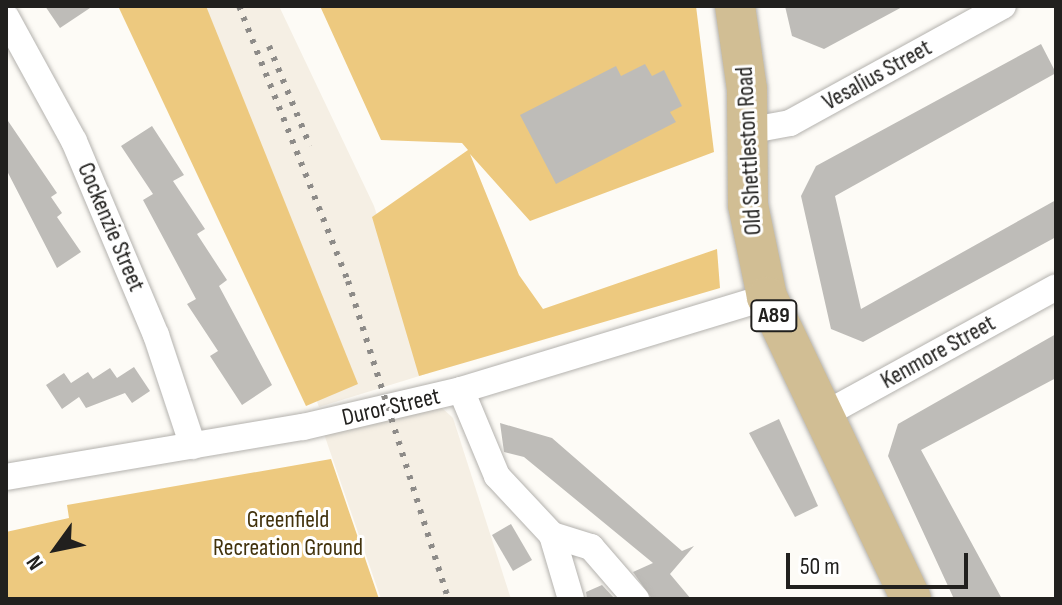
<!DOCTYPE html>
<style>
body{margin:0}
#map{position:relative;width:1062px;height:605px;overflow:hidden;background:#fdfbf6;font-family:"Sofia Sans Condensed",sans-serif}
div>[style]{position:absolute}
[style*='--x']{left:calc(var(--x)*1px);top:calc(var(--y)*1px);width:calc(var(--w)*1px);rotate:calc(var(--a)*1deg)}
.built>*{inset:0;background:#f5efe4}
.green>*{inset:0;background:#edc97f}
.building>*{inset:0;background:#bebcb8}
.roads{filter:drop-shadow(0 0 2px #b4b2ae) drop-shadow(0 0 2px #b4b2ae)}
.street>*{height:26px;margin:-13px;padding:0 13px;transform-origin:13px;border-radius:13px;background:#fff}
.primary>*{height:40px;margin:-20px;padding:0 20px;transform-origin:20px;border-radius:20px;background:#d1be94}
.rail>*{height:6px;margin-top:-3px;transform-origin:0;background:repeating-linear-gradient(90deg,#8d8b88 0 4px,transparent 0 12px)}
span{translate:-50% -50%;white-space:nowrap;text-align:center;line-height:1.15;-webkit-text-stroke:6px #fff;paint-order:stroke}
.shield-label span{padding:2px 6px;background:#fff;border:2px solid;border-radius:6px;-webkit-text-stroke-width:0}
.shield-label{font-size:22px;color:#21201e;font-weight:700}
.street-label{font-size:24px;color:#21201e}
.park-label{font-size:24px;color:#42320c}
.frame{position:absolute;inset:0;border:8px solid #21201e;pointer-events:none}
.north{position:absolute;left:16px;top:509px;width:80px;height:80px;-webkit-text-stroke:6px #fff;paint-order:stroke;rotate:237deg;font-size:22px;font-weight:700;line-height:32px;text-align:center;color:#21201e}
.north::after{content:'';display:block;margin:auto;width:28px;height:36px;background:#21201e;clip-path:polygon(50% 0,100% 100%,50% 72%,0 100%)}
.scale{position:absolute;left:786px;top:553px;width:182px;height:36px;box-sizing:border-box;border:4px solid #21201e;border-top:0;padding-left:10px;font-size:24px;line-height:28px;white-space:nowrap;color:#21201e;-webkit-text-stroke:6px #fff;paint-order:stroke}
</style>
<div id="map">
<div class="built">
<i style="clip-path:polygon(143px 6px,279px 6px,374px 206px,429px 373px,319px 407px,224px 159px)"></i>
<i style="clip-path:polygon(441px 407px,453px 418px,511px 599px,381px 599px,324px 434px)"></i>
</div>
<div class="green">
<i style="clip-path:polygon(118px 6px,206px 6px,358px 384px,306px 406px)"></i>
<i style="clip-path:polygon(320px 6px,696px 6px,714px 152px,530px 221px,470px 154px,519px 275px,543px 309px,717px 249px,720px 288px,419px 376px,372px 217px,468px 150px,462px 143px,381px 140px)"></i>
<i style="clip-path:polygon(331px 459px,379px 599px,6px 599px,6px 532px,69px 518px,67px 505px)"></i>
</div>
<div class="building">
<i style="clip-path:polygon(45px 6px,93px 6px,60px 28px)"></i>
<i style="clip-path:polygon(785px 6px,904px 6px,824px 49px,792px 36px)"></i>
<i style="clip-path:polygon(1041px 44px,1056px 73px,835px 196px,861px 309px,1056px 200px,1056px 237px,863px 342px,831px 329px,801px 196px,816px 166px)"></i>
<i style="clip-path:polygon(645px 64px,652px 76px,664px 70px,682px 106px,670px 112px,676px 122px,556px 184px,520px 115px,616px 66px,621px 76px)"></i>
<i style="clip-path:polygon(6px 118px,57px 193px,51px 197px,62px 213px,57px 217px,81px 252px,57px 268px,6px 169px)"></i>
<i style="clip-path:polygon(152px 126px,184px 175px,173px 181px,205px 229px,197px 234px,227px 280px,219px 286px,272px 385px,242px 405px,210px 356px,218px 351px,187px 304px,196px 299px,143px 200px,153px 194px,121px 146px)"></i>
<i style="clip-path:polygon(1056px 334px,1056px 378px,921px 450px,1002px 599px,954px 599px,888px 456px,898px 424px)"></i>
<i style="clip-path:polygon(134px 367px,150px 391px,132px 403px,125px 393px,86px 408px,79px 397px,62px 409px,46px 385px,64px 373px,71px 383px,88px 372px,93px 379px,110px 368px,117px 378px)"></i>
<i style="clip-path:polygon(779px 419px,818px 506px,795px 517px,749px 433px)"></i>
<i style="clip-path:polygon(500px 423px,552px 438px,682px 551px,694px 546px,670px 574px,691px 599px,652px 599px,633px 572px,653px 563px,524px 457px,504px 452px)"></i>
<i style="clip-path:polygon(511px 524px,532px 560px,513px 571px,492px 535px)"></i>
<i style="clip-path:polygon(602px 585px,615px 599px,587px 599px,586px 592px)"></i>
</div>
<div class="roads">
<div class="street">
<i style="--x:6;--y:17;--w:141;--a:61.3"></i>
<i style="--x:74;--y:141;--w:211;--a:67.1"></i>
<i style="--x:156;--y:335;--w:117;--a:71.6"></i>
<i style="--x:747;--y:131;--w:44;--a:-10.5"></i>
<i style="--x:790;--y:123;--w:243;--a:-28.8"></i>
<i style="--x:461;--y:390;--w:93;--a:67.3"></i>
<i style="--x:497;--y:476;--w:81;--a:47"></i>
<i style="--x:552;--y:535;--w:41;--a:17.1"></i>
<i style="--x:591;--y:547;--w:69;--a:49.1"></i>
<i style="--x:820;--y:417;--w:269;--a:-28.8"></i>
<i style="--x:6;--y:477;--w:301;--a:-9.6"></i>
<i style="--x:303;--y:427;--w:162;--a:-13.2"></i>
<i style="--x:461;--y:390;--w:320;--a:-16.9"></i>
<i style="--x:552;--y:535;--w:67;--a:73.5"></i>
</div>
<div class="primary">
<i style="--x:735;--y:6;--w:84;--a:81.8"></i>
<i style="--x:747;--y:89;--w:116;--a:89.5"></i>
<i style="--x:748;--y:205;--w:94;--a:78.3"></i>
<i style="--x:767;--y:297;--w:335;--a:64.5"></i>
</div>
</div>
<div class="rail">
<i style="--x:239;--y:6;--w:296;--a:68.4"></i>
<i style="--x:348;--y:281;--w:333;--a:72.5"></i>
<i style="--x:269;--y:46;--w:108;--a:67.7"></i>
</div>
<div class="shield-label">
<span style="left:774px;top:316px">A89</span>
</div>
<div class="street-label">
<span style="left:877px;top:75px;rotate:-29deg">Vesalius Street</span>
<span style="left:749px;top:151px;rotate:-93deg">Old Shettleston Road</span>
<span style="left:111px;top:227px;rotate:67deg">Cockenzie Street</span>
<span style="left:938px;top:352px;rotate:-29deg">Kenmore Street</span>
<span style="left:391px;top:407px;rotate:-13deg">Duror Street</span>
</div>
<div class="park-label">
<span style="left:288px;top:534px">Greenfield<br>Recreation Ground</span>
</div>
<div class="frame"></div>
<div class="north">N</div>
<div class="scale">50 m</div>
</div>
